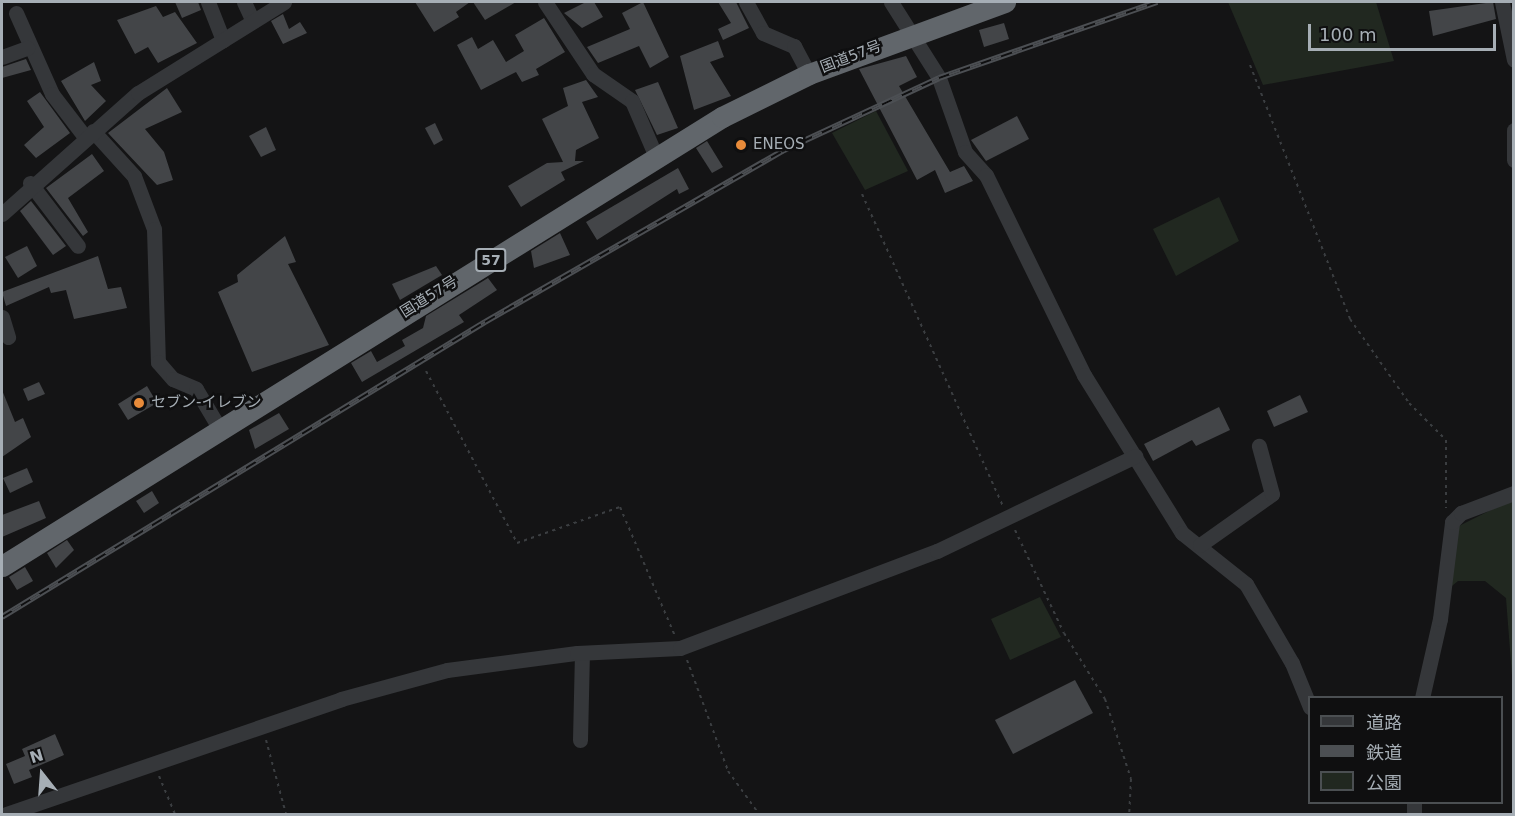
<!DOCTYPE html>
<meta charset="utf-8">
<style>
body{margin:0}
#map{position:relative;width:1515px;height:816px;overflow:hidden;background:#141415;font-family:"DejaVu Sans","Noto Sans JP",sans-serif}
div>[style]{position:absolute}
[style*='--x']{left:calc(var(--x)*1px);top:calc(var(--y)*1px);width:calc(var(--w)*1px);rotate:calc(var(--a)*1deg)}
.green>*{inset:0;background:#212820}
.building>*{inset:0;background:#434548}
.path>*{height:2px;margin-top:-1px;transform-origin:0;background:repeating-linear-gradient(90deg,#3b3e41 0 3px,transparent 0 7.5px)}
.minor>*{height:15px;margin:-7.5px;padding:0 7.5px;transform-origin:7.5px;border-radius:7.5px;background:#35373a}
.highway>*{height:21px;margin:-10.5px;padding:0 10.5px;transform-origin:10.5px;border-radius:10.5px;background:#61666b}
.rail>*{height:6px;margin-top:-3px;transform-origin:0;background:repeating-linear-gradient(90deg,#0f0f10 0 11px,#4c4f53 0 22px);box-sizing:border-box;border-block:2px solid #4c4f53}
.dots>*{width:16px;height:16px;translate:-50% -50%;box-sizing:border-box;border:3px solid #0f0f10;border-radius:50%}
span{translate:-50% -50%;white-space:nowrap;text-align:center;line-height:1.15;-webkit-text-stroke:5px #0f0f10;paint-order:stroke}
.shield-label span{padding:2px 4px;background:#0f0f10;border:2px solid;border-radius:4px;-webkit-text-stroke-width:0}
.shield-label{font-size:14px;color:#a6aeb5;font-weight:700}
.street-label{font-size:15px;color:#a6aeb5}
.poi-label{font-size:15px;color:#a6aeb5}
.left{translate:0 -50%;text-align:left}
.frame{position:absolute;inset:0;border:3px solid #a6aeb5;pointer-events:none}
.legend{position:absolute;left:1308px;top:696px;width:195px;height:108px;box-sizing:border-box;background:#0f0f10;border:2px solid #4b4f52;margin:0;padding:8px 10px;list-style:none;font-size:18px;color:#a6aeb5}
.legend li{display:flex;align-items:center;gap:12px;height:30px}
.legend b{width:30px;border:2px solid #4b4f52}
.north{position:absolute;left:12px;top:744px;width:60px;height:60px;-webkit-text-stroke:4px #0f0f10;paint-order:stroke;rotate:343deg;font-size:16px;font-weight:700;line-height:24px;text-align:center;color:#a6aeb5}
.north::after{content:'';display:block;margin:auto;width:21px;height:27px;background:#a6aeb5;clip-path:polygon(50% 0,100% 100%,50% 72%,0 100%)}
.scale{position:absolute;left:1308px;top:24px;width:188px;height:27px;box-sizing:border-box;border:3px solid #a6aeb5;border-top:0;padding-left:8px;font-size:18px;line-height:21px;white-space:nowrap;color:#a6aeb5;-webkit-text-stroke:4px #0f0f10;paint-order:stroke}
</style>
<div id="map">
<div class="green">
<i style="clip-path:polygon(1228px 2px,1376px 2px,1394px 61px,1263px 85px)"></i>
<i style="clip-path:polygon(876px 111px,908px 171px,865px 190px,832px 133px)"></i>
<i style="clip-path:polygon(1219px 197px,1239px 241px,1176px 276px,1153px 229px)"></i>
<i style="clip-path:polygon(1513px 499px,1513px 689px,1506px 598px,1485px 581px,1458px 581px,1447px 590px,1455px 528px)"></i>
<i style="clip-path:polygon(1040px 597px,1061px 637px,1010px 660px,991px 619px)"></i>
</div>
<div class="building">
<i style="clip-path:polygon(175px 2px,198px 2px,201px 10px,182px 18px)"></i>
<i style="clip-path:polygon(415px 2px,470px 2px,456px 12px,459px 17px,434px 32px)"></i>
<i style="clip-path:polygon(473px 2px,516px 2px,485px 20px)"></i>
<i style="clip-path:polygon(586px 2px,594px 2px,603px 17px,582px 28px,564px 13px)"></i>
<i style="clip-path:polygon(643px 2px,669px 57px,650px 68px,639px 46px,598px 63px,587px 47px,630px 29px,622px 13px)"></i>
<i style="clip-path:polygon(718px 2px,736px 2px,749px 28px,723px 40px,718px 29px,731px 23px)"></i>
<i style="clip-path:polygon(1493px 2px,1496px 19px,1433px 36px,1429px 11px)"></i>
<i style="clip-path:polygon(156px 6px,163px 17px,175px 12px,197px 43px,158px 63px,148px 47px,135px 54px,117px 20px)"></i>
<i style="clip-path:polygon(283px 14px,289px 29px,300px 22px,307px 33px,283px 44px,271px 21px)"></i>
<i style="clip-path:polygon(544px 18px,565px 52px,536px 69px,539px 75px,522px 82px,516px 72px,481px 90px,457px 45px,472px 37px,478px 49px,493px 40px,506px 62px,524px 51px,515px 35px)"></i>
<i style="clip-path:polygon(1004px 23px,1009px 39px,984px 47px,979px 30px)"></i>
<i style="clip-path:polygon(718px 41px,724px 57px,710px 62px,731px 96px,694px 110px,680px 56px)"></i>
<i style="clip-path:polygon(906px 56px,917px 77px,899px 86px,950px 172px,964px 166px,973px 181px,945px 193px,935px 170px,917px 180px,859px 69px)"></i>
<i style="clip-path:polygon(26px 59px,31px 70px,2px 78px,2px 67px)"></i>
<i style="clip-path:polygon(94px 62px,101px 81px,91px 85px,106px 101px,85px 121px,61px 81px)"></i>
<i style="clip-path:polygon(586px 80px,598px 97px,582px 102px,599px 138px,576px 150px,575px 161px,584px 161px,561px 172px,565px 180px,521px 207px,508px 186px,547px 163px,563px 162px,542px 119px,568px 106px,563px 88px)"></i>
<i style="clip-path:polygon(658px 82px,678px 128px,657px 135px,635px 90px)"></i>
<i style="clip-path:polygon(167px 88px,182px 112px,145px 129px,164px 152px,173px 180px,157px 185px,108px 133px)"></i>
<i style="clip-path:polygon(40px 92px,70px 133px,36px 158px,24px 145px,44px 127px,27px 101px)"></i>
<i style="clip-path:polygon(1017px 116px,1029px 139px,986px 161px,971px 140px)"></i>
<i style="clip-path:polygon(435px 123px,443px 140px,434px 145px,425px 128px)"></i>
<i style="clip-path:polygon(266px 127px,276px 150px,261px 157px,249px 136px)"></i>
<i style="clip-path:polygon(707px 141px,723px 167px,712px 173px,696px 148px)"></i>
<i style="clip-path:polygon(92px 154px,104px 171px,68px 198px,88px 232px,83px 236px,46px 188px)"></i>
<i style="clip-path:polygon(678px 168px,689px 189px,679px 194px,677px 189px,597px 240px,586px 222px)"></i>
<i style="clip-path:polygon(31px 201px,66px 246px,53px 255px,20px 211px)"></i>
<i style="clip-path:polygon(560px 233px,570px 255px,534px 268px,531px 251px)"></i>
<i style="clip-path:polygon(285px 236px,296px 262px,288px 264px,329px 345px,252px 372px,218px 292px,238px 282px,237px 275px)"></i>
<i style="clip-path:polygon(27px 246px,37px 266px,18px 278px,5px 257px)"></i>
<i style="clip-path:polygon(98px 256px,108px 289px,121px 287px,127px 308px,74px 319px,66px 290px,51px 293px,49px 287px,6px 306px,2px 292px)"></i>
<i style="clip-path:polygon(436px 266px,442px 275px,400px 300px,392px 284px)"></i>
<i style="clip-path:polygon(488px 278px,497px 290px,459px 315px,464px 322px,362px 382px,351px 363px,371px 351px,377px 362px,405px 346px,402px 340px,423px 328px,426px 316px)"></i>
<i style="clip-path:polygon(39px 382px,45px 394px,28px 401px,23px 389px)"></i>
<i style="clip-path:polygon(147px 386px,157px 403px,128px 420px,118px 404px)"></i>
<i style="clip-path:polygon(2px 390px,15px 422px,23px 418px,31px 437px,2px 457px)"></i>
<i style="clip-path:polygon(1300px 395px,1308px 412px,1274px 427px,1267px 411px)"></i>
<i style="clip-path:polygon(1219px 407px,1230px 430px,1196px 446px,1192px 440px,1153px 461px,1144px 444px)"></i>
<i style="clip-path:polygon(279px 413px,289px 429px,255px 449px,249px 430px)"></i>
<i style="clip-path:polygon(27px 468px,33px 482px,10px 493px,3px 478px)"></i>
<i style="clip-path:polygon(152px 491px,159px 503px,144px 513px,136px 501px)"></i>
<i style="clip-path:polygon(39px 501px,46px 518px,2px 537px,2px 515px)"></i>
<i style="clip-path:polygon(67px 540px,74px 550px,56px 568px,47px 553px)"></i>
<i style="clip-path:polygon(25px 567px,33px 581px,17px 590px,9px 577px)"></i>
<i style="clip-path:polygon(1075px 680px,1093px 713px,1013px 754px,995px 720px)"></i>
<i style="clip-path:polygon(55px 734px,64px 755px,29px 770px,32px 777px,14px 784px,6px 764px,25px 756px,22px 749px)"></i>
</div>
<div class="path">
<i style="--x:1250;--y:65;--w:273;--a:68.5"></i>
<i style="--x:1350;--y:319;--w:103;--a:54.9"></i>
<i style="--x:1409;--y:403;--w:52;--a:45"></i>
<i style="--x:1446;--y:440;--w:68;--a:90"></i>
<i style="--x:862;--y:194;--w:342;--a:65.7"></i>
<i style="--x:426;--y:371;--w:195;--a:62.1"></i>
<i style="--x:517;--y:543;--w:109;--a:-19.3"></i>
<i style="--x:620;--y:507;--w:140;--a:66.9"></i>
<i style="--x:1015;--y:530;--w:114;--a:64.6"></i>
<i style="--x:1064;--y:633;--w:78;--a:58.2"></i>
<i style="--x:1105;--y:699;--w:84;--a:72"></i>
<i style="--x:1131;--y:779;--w:35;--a:93"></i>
<i style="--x:687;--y:660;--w:118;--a:69.7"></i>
<i style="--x:728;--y:771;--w:53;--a:54.2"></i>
<i style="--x:266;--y:740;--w:77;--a:74.9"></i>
<i style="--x:159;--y:776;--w:41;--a:67.2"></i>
</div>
<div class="minor">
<i style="--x:208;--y:2;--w:41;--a:68.5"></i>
<i style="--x:244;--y:2;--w:21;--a:65"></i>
<i style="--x:545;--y:2;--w:87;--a:56.3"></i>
<i style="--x:593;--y:74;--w:47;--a:34.7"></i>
<i style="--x:632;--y:101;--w:63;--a:66.7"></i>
<i style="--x:746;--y:2;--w:35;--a:61"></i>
<i style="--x:763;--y:33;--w:34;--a:23"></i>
<i style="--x:794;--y:46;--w:32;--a:62"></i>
<i style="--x:891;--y:2;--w:90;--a:57.7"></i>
<i style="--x:939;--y:78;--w:78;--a:70.6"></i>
<i style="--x:965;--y:152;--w:31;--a:48"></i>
<i style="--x:986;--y:175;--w:223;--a:63.9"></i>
<i style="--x:1084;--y:375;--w:186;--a:58.2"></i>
<i style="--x:1182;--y:533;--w:82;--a:38.6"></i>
<i style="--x:1246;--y:584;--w:91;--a:59.8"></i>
<i style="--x:1292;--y:663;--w:48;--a:67.8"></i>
<i style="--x:1502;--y:2;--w:59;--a:78.3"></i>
<i style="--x:16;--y:13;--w:89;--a:66"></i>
<i style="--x:52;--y:94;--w:54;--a:52.5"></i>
<i style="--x:2;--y:57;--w:27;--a:-20"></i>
<i style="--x:1514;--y:130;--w:30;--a:90"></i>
<i style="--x:93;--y:131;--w:61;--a:47.7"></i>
<i style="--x:134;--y:176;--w:57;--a:69.3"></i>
<i style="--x:154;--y:229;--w:133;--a:88.3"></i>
<i style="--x:158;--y:362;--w:23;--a:49"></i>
<i style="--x:173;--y:379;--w:25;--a:23"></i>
<i style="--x:196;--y:389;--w:49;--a:59.2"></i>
<i style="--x:30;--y:183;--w:79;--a:52.7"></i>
<i style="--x:2;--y:214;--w:182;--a:-41.7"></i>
<i style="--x:138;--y:93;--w:172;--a:-31.9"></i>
<i style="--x:2;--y:317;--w:21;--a:73"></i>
<i style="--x:1200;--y:545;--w:88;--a:-35.3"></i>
<i style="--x:1272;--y:494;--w:50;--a:-105.2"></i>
<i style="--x:1422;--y:698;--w:81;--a:-77.2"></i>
<i style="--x:1440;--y:619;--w:98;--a:-82.9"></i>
<i style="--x:1452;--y:522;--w:13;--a:-45"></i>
<i style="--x:1461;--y:513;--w:57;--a:-20.7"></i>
<i style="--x:580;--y:740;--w:87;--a:-88.7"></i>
<i style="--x:6;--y:814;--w:354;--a:-18.9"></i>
<i style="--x:341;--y:699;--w:110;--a:-15.3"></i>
<i style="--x:447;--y:670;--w:131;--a:-7.5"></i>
<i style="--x:577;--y:653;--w:103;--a:-2.8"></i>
<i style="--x:680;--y:648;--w:275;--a:-20.7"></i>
<i style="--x:937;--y:551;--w:220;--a:-25.6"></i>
<i style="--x:1414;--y:814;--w:12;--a:-90"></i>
</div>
<div class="highway">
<i style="--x:2;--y:566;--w:849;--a:-31.95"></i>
<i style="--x:722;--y:117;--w:97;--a:-26.3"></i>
<i style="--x:809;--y:74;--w:209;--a:-20.2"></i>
</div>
<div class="rail">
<i style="--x:2;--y:617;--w:566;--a:-31.42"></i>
<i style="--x:485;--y:322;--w:343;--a:-29.9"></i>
<i style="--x:782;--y:151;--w:173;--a:-24.9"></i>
<i style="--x:939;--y:78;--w:231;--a:-19.2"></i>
</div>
<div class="dots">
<i style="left:741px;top:145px;background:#e88b3a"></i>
<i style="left:139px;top:403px;background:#e88b3a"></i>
</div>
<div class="shield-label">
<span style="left:491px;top:260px">57</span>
</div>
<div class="street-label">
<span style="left:851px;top:57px;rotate:-21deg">国道57号</span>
<span style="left:429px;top:297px;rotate:-32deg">国道57号</span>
</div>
<div class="poi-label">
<span class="left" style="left:753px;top:145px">ENEOS</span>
<span class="left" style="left:151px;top:403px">セブン-イレブン</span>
</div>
<div class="frame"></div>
<ul class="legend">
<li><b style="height:8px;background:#35373a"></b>道路</li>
<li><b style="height:8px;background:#4c4f53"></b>鉄道</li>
<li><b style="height:16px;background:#212820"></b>公園</li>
</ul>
<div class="north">N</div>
<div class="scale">100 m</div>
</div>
